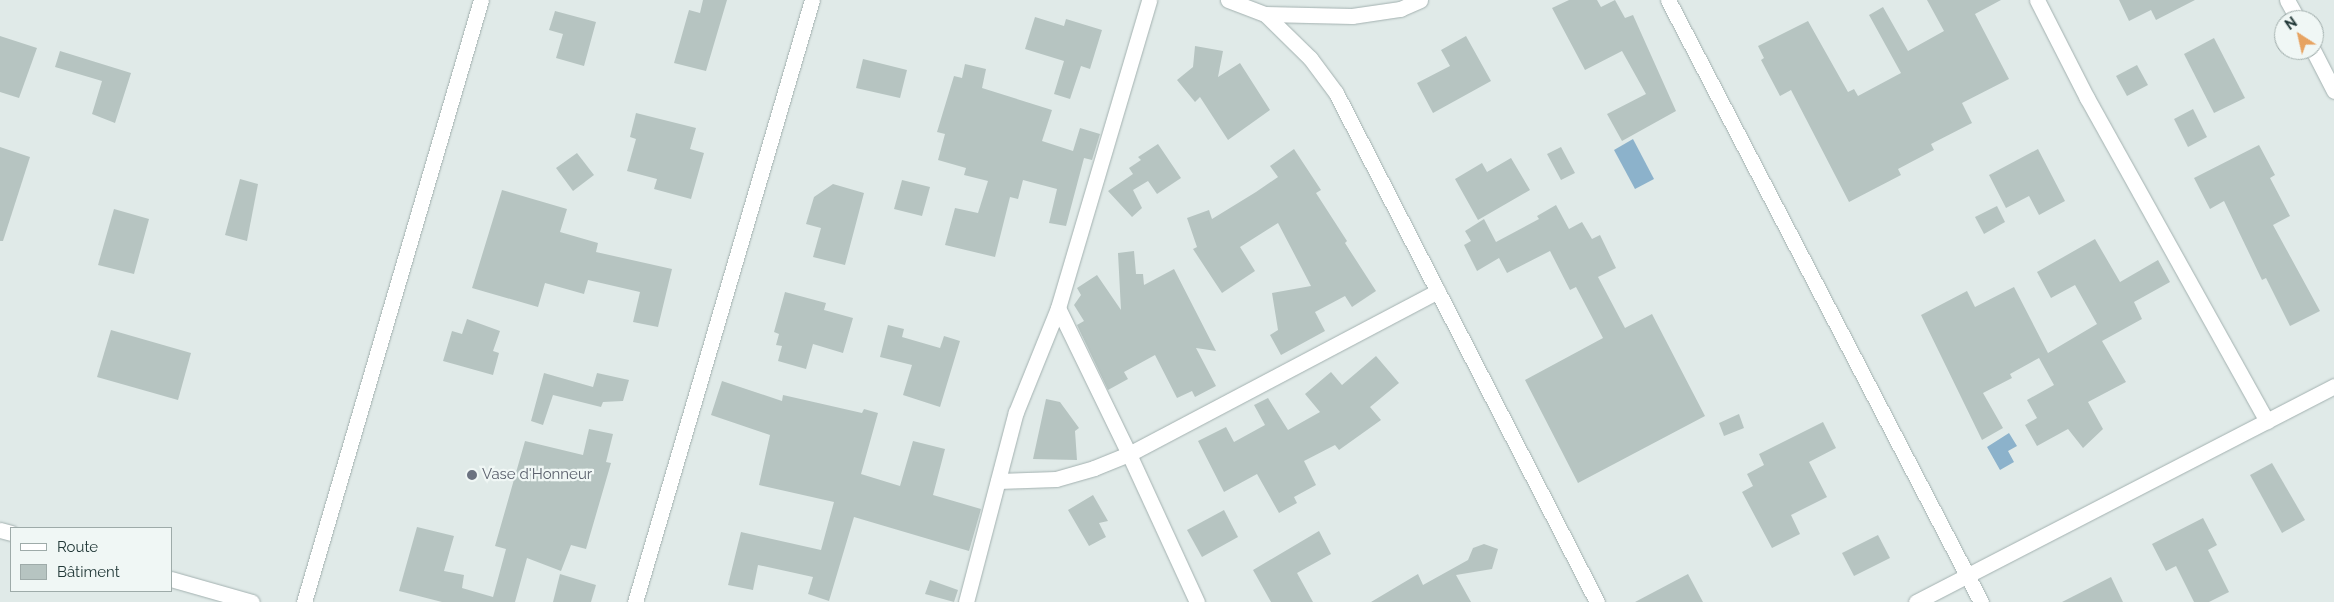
<!DOCTYPE html>
<meta charset="utf-8">
<style>
body{margin:0}
#map{position:relative;width:2334px;height:602px;overflow:hidden;background:#e0eae8;font-family:Raleway,sans-serif}
div>[style]{position:absolute}
[style*='--x']{left:calc(var(--x)*1px);top:calc(var(--y)*1px);width:calc(var(--w)*1px);rotate:calc(var(--a)*1deg)}
.water>*{inset:0;background:#8cb2cb}
.building>*{inset:0;background:#b6c4c1}
.roads{filter:drop-shadow(0 0 1px #a3b1b0) drop-shadow(0 0 1px #a3b1b0)}
.street>*{height:15px;margin:-7.5px;padding:0 7.5px;transform-origin:7.5px;border-radius:7.5px;background:#fff}
.dots>*{width:14px;height:14px;translate:-50% -50%;box-sizing:border-box;border:2px solid #f0f7f5;border-radius:50%}
span{translate:-50% -50%;white-space:nowrap;text-align:center;line-height:1.15;-webkit-text-stroke:4.5px #f0f7f5;paint-order:stroke}
.worship-label{font-size:15px;color:#5b616d}
.left{translate:0 -50%;text-align:left}
.legend{position:absolute;left:10px;top:527px;width:162px;height:65px;box-sizing:border-box;background:#f0f7f5;border:1px solid #9eaba9;margin:0;padding:6px 9px;list-style:none;font-size:15px;color:#223938}
.legend li{display:flex;align-items:center;gap:10px;height:25px}
.legend b{width:25px;border:1px solid #9eaba9}
.north{position:absolute;left:2274px;top:10px;width:50px;height:50px;box-sizing:border-box;background:#f0f7f5;border:1px solid #9eaba9;border-radius:50%;rotate:325deg;font-size:14px;font-weight:700;line-height:20px;text-align:center;color:#223938}
.north::after{content:'';display:block;margin:auto;width:18px;height:22px;background:#e7a361;clip-path:polygon(50% 0,100% 100%,50% 72%,0 100%)}
</style>
<div id="map">
<div class="water">
<i style="clip-path:polygon(1633px 139px,1654px 179px,1635px 189px,1614px 150px)"></i>
<i style="clip-path:polygon(2009px 433px,2017px 446px,2008px 451px,2014px 462px,2000px 470px,1987px 447px)"></i>
</div>
<div class="building">
<i style="clip-path:polygon(703px 0,727px 0,706px 71px,674px 63px,689px 10px,700px 13px)"></i>
<i style="clip-path:polygon(1569px 0,1597px 0,1601px 7px,1615px 0,1625px 18px,1633px 15px,1676px 111px,1622px 141px,1607px 114px,1646px 94px,1622px 51px,1585px 70px,1552px 8px)"></i>
<i style="clip-path:polygon(1927px 0,2001px 0,1975px 14px,2009px 79px,1962px 103px,1972px 123px,1931px 144px,1934px 150px,1898px 169px,1901px 175px,1849px 202px,1791px 90px,1780px 96px,1761px 60px,1764px 58px,1758px 46px,1808px 21px,1848px 92px,1854px 89px,1858px 96px,1901px 73px,1869px 15px,1883px 7px,1908px 51px,1944px 31px)"></i>
<i style="clip-path:polygon(2119px 0,2195px 0,2156px 20px,2151px 10px,2129px 21px)"></i>
<i style="clip-path:polygon(555px 11px,596px 22px,584px 66px,556px 58px,563px 34px,549px 30px)"></i>
<i style="clip-path:polygon(1035px 17px,1064px 26px,1066px 19px,1102px 30px,1090px 69px,1081px 66px,1070px 99px,1054px 94px,1064px 61px,1025px 49px)"></i>
<i style="clip-path:polygon(0 36px,37px 48px,19px 98px,0 92px)"></i>
<i style="clip-path:polygon(1466px 36px,1491px 81px,1433px 113px,1417px 83px,1450px 66px,1441px 50px)"></i>
<i style="clip-path:polygon(2214px 38px,2245px 98px,2214px 113px,2184px 54px)"></i>
<i style="clip-path:polygon(1195px 46px,1223px 51px,1218px 77px,1240px 63px,1270px 110px,1228px 140px,1200px 97px,1195px 102px,1177px 80px,1193px 67px)"></i>
<i style="clip-path:polygon(60px 51px,131px 73px,115px 123px,92px 114px,102px 81px,55px 67px)"></i>
<i style="clip-path:polygon(863px 59px,907px 70px,900px 98px,856px 88px)"></i>
<i style="clip-path:polygon(965px 64px,986px 69px,982px 88px,1052px 110px,1042px 141px,1073px 151px,1080px 128px,1100px 134px,1092px 160px,1084px 158px,1066px 226px,1049px 223px,1057px 189px,1023px 180px,1018px 199px,1010px 197px,995px 257px,945px 245px,955px 208px,978px 213px,988px 181px,964px 175px,966px 168px,938px 160px,945px 134px,937px 132px,954px 76px,962px 78px)"></i>
<i style="clip-path:polygon(2137px 65px,2148px 85px,2127px 96px,2116px 76px)"></i>
<i style="clip-path:polygon(2193px 109px,2207px 137px,2188px 147px,2174px 119px)"></i>
<i style="clip-path:polygon(636px 113px,696px 128px,690px 149px,704px 153px,691px 199px,654px 189px,657px 179px,627px 171px,636px 139px,630px 137px)"></i>
<i style="clip-path:polygon(1158px 144px,1181px 178px,1157px 194px,1148px 181px,1133px 190px,1142px 208px,1132px 217px,1108px 191px,1133px 174px,1129px 168px,1141px 160px,1138px 157px)"></i>
<i style="clip-path:polygon(2259px 145px,2275px 175px,2270px 178px,2290px 216px,2273px 225px,2320px 311px,2290px 326px,2266px 278px,2262px 280px,2224px 201px,2210px 209px,2194px 178px)"></i>
<i style="clip-path:polygon(0 147px,30px 157px,3px 241px,0 241px)"></i>
<i style="clip-path:polygon(1561px 147px,1575px 173px,1561px 180px,1547px 154px)"></i>
<i style="clip-path:polygon(1294px 149px,1321px 190px,1316px 193px,1347px 241px,1345px 243px,1376px 291px,1352px 307px,1345px 296px,1315px 312px,1325px 331px,1281px 355px,1270px 335px,1278px 330px,1272px 293px,1311px 286px,1278px 223px,1240px 247px,1255px 271px,1222px 293px,1193px 249px,1197px 247px,1187px 218px,1209px 210px,1212px 219px,1256px 192px,1278px 177px,1270px 166px)"></i>
<i style="clip-path:polygon(2038px 149px,2065px 201px,2039px 215px,2029px 196px,2006px 208px,1989px 175px)"></i>
<i style="clip-path:polygon(577px 153px,594px 175px,573px 191px,556px 168px)"></i>
<i style="clip-path:polygon(1511px 158px,1530px 190px,1478px 220px,1455px 179px,1482px 163px,1487px 172px)"></i>
<i style="clip-path:polygon(240px 179px,258px 184px,247px 241px,225px 235px)"></i>
<i style="clip-path:polygon(902px 180px,930px 187px,922px 216px,894px 209px)"></i>
<i style="clip-path:polygon(833px 184px,864px 193px,845px 265px,813px 257px,821px 228px,806px 224px,814px 197px)"></i>
<i style="clip-path:polygon(502px 190px,567px 209px,560px 232px,598px 243px,596px 252px,672px 269px,658px 327px,633px 322px,640px 292px,588px 280px,584px 294px,545px 283px,538px 307px,472px 288px)"></i>
<i style="clip-path:polygon(1556px 205px,1569px 229px,1582px 222px,1592px 239px,1600px 235px,1616px 268px,1598px 277px,1625px 328px,1652px 314px,1705px 416px,1578px 483px,1525px 380px,1603px 338px,1576px 287px,1570px 290px,1550px 251px,1507px 273px,1499px 258px,1477px 271px,1464px 245px,1471px 241px,1465px 231px,1484px 219px,1496px 242px,1539px 219px,1537px 216px)"></i>
<i style="clip-path:polygon(1997px 206px,2005px 222px,1984px 234px,1975px 217px)"></i>
<i style="clip-path:polygon(114px 209px,149px 219px,134px 274px,98px 265px)"></i>
<i style="clip-path:polygon(2095px 239px,2120px 282px,2158px 260px,2170px 282px,2134px 302px,2142px 319px,2102px 341px,2126px 382px,2088px 402px,2103px 429px,2083px 448px,2068px 429px,2037px 446px,2025px 425px,2037px 418px,2027px 400px,2054px 385px,2039px 358px,2010px 374px,2012px 378px,1983px 393px,2003px 428px,1982px 440px,1921px 315px,1967px 291px,1975px 307px,2014px 287px,2048px 353px,2097px 324px,2075px 285px,2051px 298px,2037px 272px)"></i>
<i style="clip-path:polygon(1134px 251px,1136px 274px,1143px 274px,1144px 285px,1174px 269px,1216px 351px,1196px 348px,1216px 386px,1195px 397px,1192px 391px,1177px 398px,1155px 355px,1124px 372px,1128px 379px,1108px 390px,1077px 325px,1084px 321px,1074px 305px,1081px 295px,1077px 288px,1097px 275px,1121px 310px,1118px 253px)"></i>
<i style="clip-path:polygon(785px 292px,826px 303px,824px 310px,853px 318px,843px 353px,813px 344px,806px 369px,778px 361px,782px 346px,776px 345px,779px 334px,774px 332px)"></i>
<i style="clip-path:polygon(467px 319px,500px 331px,493px 351px,499px 353px,493px 375px,443px 361px,452px 331px,462px 334px)"></i>
<i style="clip-path:polygon(888px 325px,904px 329px,902px 337px,940px 348px,944px 336px,960px 341px,940px 407px,903px 395px,912px 365px,880px 357px)"></i>
<i style="clip-path:polygon(111px 330px,191px 353px,178px 400px,97px 377px)"></i>
<i style="clip-path:polygon(1376px 356px,1399px 383px,1370px 407px,1381px 420px,1339px 450px,1335px 445px,1304px 461px,1316px 485px,1294px 497px,1297px 503px,1279px 513px,1257px 474px,1224px 492px,1198px 441px,1226px 427px,1234px 442px,1265px 425px,1254px 405px,1268px 398px,1288px 430px,1320px 412px,1305px 394px,1331px 372px,1342px 385px)"></i>
<i style="clip-path:polygon(544px 373px,593px 387px,597px 373px,629px 380px,623px 401px,603px 402px,601px 407px,553px 395px,543px 425px,531px 421px)"></i>
<i style="clip-path:polygon(722px 381px,782px 401px,783px 395px,862px 413px,864px 409px,878px 413px,861px 474px,900px 486px,913px 441px,945px 449px,933px 495px,981px 509px,969px 551px,854px 517px,829px 601px,808px 594px,813px 577px,758px 565px,753px 590px,728px 585px,741px 532px,821px 550px,834px 502px,759px 485px,770px 435px,711px 415px)"></i>
<i style="clip-path:polygon(1046px 399px,1060px 402px,1079px 428px,1075px 431px,1077px 460px,1033px 459px)"></i>
<i style="clip-path:polygon(1739px 414px,1744px 428px,1724px 436px,1719px 423px)"></i>
<i style="clip-path:polygon(1823px 422px,1836px 448px,1809px 462px,1827px 497px,1791px 515px,1800px 534px,1772px 548px,1742px 492px,1753px 486px,1747px 474px,1764px 465px,1759px 454px)"></i>
<i style="clip-path:polygon(589px 429px,613px 434px,606px 462px,611px 463px,586px 549px,571px 545px,561px 571px,527px 558px,515px 602px,442px 602px,399px 591px,417px 527px,454px 536px,444px 571px,464px 575px,462px 588px,493px 597px,506px 549px,495px 546px,525px 441px,583px 455px)"></i>
<i style="clip-path:polygon(2272px 463px,2305px 520px,2282px 533px,2250px 475px)"></i>
<i style="clip-path:polygon(1093px 495px,1108px 521px,1099px 523px,1106px 537px,1089px 546px,1068px 510px)"></i>
<i style="clip-path:polygon(1224px 510px,1238px 537px,1202px 557px,1187px 530px)"></i>
<i style="clip-path:polygon(2203px 518px,2217px 545px,2208px 550px,2229px 592px,2209px 602px,2194px 602px,2176px 566px,2166px 571px,2152px 544px)"></i>
<i style="clip-path:polygon(1319px 531px,1331px 554px,1297px 573px,1313px 602px,1271px 602px,1253px 570px)"></i>
<i style="clip-path:polygon(1878px 535px,1890px 558px,1854px 576px,1842px 553px)"></i>
<i style="clip-path:polygon(1484px 544px,1498px 549px,1492px 569px,1456px 575px,1471px 602px,1371px 602px,1418px 574px,1423px 585px,1468px 560px,1473px 548px)"></i>
<i style="clip-path:polygon(560px 574px,596px 585px,591px 602px,553px 602px)"></i>
<i style="clip-path:polygon(1688px 574px,1703px 602px,1635px 602px)"></i>
<i style="clip-path:polygon(2111px 577px,2123px 602px,2062px 602px)"></i>
<i style="clip-path:polygon(930px 580px,958px 590px,954px 602px,925px 594px)"></i>
</div>
<div class="roads">
<div class="street">
<i style="--x:1228;--y:0;--w:40;--a:21"></i>
<i style="--x:1265;--y:14;--w:87;--a:1.3"></i>
<i style="--x:1352;--y:16;--w:49;--a:-8.3"></i>
<i style="--x:1400;--y:9;--w:22;--a:-24"></i>
<i style="--x:1668;--y:0;--w:679;--a:62.53"></i>
<i style="--x:2037;--y:0;--w:110;--a:63"></i>
<i style="--x:2087;--y:98;--w:370;--a:60.9"></i>
<i style="--x:2287;--y:0;--w:23;--a:61"></i>
<i style="--x:1265;--y:14;--w:63;--a:44.4"></i>
<i style="--x:1310;--y:58;--w:44;--a:53.4"></i>
<i style="--x:1336;--y:93;--w:572;--a:62.85"></i>
<i style="--x:2313;--y:50;--w:46;--a:62.9"></i>
<i style="--x:998;--y:481;--w:58;--a:-2"></i>
<i style="--x:1056;--y:479;--w:40;--a:-16"></i>
<i style="--x:1094;--y:468;--w:38;--a:-22"></i>
<i style="--x:1129;--y:454;--w:162;--a:-115.9"></i>
<i style="--x:0;--y:530;--w:11;--a:15"></i>
<i style="--x:171;--y:579;--w:84;--a:15.9"></i>
<i style="--x:304;--y:602;--w:627;--a:-73.62"></i>
<i style="--x:635;--y:602;--w:627;--a:-73.62"></i>
<i style="--x:966;--y:602;--w:196;--a:-75.3"></i>
<i style="--x:1016;--y:412;--w:112;--a:-68"></i>
<i style="--x:1058;--y:308;--w:321;--a:-73.5"></i>
<i style="--x:1197;--y:602;--w:163;--a:-114.7"></i>
<i style="--x:1129;--y:454;--w:349;--a:-27.8"></i>
<i style="--x:1916;--y:602;--w:471;--a:-27.3"></i>
</div>
</div>
<div class="dots">
<i style="left:472px;top:475px;background:#6b7280"></i>
</div>
<div class="worship-label">
<span class="left" style="left:482px;top:475px">Vase d'Honneur</span>
</div>
<ul class="legend">
<li><b style="height:6px;background:#fff"></b>Route</li>
<li><b style="height:14px;background:#b6c4c1"></b>Bâtiment</li>
</ul>
<div class="north">N</div>
</div>
